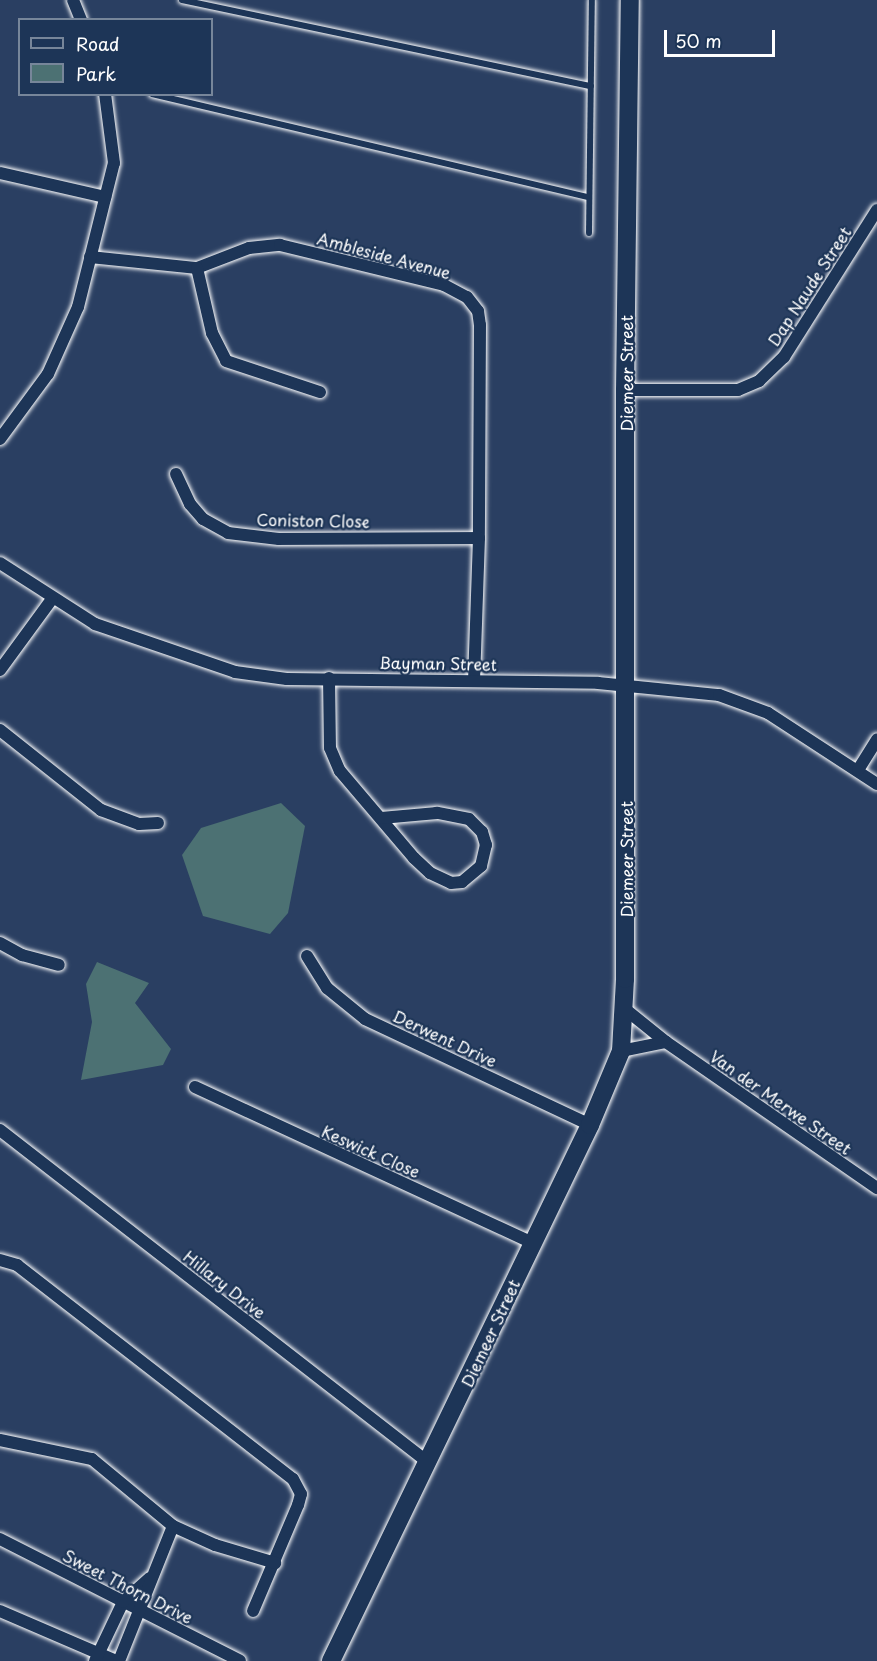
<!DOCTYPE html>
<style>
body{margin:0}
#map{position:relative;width:877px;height:1661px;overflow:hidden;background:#2a3f62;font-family:"Playpen Sans",sans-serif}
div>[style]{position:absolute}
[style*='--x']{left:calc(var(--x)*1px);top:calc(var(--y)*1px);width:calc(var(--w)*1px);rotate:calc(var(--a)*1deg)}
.green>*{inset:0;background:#4c7173}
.roads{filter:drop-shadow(0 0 2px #fff) drop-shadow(0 0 2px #fff)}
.lane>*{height:6px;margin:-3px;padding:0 3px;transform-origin:3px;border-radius:3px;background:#1d3557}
.street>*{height:12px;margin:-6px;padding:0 6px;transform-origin:6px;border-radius:6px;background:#1d3557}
.secondary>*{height:18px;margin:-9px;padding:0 9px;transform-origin:9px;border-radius:9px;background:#1d3557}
span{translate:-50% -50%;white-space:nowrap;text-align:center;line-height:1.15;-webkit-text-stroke:4.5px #1d3557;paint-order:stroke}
.street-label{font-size:16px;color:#fff}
.legend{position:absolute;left:18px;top:18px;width:195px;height:78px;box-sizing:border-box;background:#1d3557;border:2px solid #77869a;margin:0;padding:8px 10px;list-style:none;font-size:18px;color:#fff}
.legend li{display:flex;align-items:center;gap:12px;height:30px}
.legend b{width:30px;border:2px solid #77869a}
.scale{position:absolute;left:664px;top:30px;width:111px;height:27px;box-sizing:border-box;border:3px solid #fff;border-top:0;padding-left:8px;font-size:18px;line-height:21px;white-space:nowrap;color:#fff;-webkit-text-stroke:4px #1d3557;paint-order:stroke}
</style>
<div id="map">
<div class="green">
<i style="clip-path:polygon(281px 803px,305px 826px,288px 913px,270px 934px,203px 916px,182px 855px,201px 828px)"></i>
<i style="clip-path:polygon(97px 962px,149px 983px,135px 1003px,171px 1049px,163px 1065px,81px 1080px,92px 1022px,86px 984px)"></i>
</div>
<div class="roads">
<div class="lane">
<i style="--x:182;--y:0;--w:418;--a:11.9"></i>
<i style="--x:152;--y:94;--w:448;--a:13.3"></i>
<i style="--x:589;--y:233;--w:233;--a:-89.3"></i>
</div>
<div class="street">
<i style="--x:73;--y:0;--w:22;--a:68"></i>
<i style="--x:0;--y:173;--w:108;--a:12.9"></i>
<i style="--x:90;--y:257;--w:108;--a:5.9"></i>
<i style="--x:197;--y:268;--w:56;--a:-21"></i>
<i style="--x:249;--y:248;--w:31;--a:-6"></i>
<i style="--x:280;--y:245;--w:169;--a:13.7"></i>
<i style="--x:444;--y:285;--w:26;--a:28"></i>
<i style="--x:467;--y:297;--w:18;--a:52"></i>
<i style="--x:478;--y:311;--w:14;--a:82"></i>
<i style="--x:480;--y:325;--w:213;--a:90.3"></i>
<i style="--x:479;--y:538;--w:142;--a:92"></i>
<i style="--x:197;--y:268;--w:67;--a:77"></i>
<i style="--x:212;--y:333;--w:31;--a:63"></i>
<i style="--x:226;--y:361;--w:99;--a:18.3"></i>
<i style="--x:625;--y:390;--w:113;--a:0"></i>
<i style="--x:738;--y:390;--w:23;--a:-23"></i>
<i style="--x:759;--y:381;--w:35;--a:-44"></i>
<i style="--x:784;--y:357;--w:174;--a:-57.7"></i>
<i style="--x:0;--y:439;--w:81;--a:-53.6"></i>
<i style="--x:48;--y:374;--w:73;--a:-65.9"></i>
<i style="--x:78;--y:307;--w:148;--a:-76"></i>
<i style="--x:114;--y:163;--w:70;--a:-97.4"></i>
<i style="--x:176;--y:474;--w:33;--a:65"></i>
<i style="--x:190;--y:504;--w:20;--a:49"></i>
<i style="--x:203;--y:519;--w:29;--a:29"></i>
<i style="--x:228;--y:533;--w:51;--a:6.7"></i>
<i style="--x:279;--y:539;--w:200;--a:-0.3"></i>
<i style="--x:0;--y:563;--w:113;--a:32.7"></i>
<i style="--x:95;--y:624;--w:148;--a:18.9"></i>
<i style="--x:235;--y:672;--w:52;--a:7.7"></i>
<i style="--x:287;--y:679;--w:311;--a:0.7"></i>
<i style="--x:598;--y:683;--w:122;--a:5.7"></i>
<i style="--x:719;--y:695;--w:52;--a:20.2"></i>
<i style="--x:768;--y:713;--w:130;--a:33.1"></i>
<i style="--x:0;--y:670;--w:88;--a:-53.8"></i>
<i style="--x:329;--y:678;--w:70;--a:89.2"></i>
<i style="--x:330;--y:748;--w:25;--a:67"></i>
<i style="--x:340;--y:771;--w:114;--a:49.6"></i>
<i style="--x:414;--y:858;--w:22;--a:43"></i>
<i style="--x:430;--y:873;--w:23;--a:25"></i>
<i style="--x:451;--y:883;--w:11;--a:-5"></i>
<i style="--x:462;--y:882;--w:25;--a:-40"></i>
<i style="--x:481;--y:866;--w:22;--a:-77"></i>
<i style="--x:486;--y:845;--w:14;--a:-107"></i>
<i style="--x:482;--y:832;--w:18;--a:-135"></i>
<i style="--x:469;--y:819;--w:33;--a:-169"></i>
<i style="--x:437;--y:813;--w:56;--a:174.9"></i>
<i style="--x:0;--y:730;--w:129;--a:38.4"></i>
<i style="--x:101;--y:810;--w:40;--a:20.2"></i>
<i style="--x:139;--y:824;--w:19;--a:-3"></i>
<i style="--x:858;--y:770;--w:36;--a:-58"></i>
<i style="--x:0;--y:943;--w:25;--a:29"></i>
<i style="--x:22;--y:955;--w:38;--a:15"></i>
<i style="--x:307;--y:956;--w:38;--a:58"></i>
<i style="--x:327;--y:988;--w:49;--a:39.2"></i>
<i style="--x:365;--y:1019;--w:249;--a:25.2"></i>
<i style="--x:625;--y:1009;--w:53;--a:38.8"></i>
<i style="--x:666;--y:1042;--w:257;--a:34.7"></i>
<i style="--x:621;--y:1051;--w:46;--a:-11.3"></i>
<i style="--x:195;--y:1087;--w:372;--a:24.8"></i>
<i style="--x:0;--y:1130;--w:543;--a:37.82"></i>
<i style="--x:0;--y:1260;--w:18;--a:16"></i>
<i style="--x:17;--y:1265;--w:349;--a:37.8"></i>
<i style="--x:293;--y:1479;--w:17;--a:62"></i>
<i style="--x:301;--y:1494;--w:11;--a:105"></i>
<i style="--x:298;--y:1505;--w:115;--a:113"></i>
<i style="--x:0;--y:1440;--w:94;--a:11.7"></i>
<i style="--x:92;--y:1459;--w:105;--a:39.6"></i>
<i style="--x:173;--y:1526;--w:46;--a:24.3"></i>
<i style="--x:215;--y:1545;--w:63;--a:16.7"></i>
<i style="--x:0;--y:1539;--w:269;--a:26.9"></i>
<i style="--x:0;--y:1611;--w:126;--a:23.3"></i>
<i style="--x:95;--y:1661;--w:65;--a:-64.6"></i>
<i style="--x:123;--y:1602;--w:36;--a:-42"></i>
<i style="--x:119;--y:1661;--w:145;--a:-68.2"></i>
</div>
<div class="secondary">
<i style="--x:331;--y:1661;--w:595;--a:-64.21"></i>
<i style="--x:590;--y:1125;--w:80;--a:-67.3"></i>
<i style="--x:621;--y:1051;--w:72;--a:-86.8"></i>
<i style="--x:625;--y:979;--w:589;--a:-90"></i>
<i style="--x:625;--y:390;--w:390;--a:-89.3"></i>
</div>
</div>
<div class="street-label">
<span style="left:384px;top:255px;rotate:15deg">Ambleside Avenue</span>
<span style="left:809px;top:286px;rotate:-57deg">Dap Naude Street</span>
<span style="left:626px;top:373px;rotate:-90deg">Diemeer Street</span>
<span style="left:313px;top:520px;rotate:1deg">Coniston Close</span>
<span style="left:438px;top:663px;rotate:1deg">Bayman Street</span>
<span style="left:626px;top:859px;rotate:-90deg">Diemeer Street</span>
<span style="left:445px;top:1038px;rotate:25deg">Derwent Drive</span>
<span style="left:781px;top:1102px;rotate:35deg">Van der Merwe Street</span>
<span style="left:371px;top:1151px;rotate:24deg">Keswick Close</span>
<span style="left:225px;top:1284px;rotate:38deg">Hillary Drive</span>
<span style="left:490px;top:1333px;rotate:-65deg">Diemeer Street</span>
<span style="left:128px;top:1586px;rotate:27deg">Sweet Thorn Drive</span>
</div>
<ul class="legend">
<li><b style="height:8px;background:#1d3557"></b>Road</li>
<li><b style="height:16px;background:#4c7173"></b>Park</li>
</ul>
<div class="scale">50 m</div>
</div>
